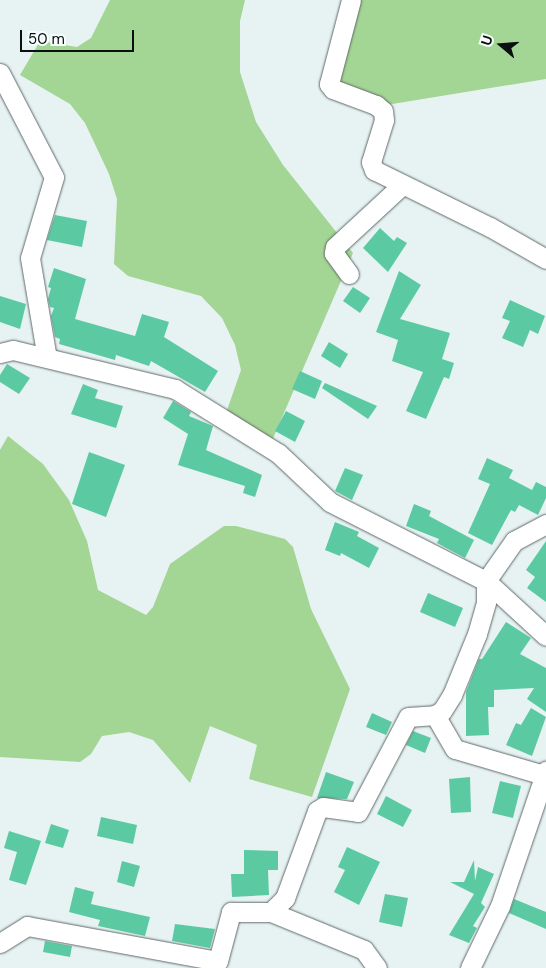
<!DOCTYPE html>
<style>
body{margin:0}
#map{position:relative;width:546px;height:968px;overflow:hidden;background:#e7f2f2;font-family:"DM Sans",sans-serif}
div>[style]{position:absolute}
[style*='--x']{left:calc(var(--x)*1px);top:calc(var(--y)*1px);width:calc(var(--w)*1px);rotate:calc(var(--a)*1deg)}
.green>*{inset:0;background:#a3d594}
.building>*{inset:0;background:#5bcaa3}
.roads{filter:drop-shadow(0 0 1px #5f6969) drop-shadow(0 0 1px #5f6969)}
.minor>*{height:19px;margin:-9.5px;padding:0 9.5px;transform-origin:9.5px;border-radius:9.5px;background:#fff}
span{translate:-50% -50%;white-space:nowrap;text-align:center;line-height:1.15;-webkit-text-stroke:4px #f7fffe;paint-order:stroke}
.north{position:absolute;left:476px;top:20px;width:50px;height:50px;-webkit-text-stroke:4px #f7fffe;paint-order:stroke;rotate:288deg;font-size:14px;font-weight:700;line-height:20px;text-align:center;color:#0c0f0f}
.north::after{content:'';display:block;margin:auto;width:18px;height:22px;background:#0c0f0f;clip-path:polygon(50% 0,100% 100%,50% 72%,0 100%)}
.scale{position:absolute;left:20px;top:30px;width:114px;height:22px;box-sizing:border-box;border:2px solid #0c0f0f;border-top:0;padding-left:6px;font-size:15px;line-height:18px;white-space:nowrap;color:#0c0f0f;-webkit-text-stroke:4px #f7fffe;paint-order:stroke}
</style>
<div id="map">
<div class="green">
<i style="clip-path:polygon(110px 0,245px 0,240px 21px,240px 72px,256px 122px,283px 165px,353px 253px,271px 443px,226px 413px,241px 370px,235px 345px,222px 318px,201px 296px,128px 276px,114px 264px,117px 199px,109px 174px,85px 123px,70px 104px,20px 75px,40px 41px,77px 47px,91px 38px)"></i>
<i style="clip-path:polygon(354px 0,546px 0,546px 79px,386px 105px,335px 89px)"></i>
<i style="clip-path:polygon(8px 436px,43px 464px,69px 500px,87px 541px,98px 590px,146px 615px,153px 607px,170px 564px,224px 526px,236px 526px,285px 539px,293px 547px,311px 609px,350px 689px,312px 797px,249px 779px,257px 745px,210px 726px,190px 783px,153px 740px,129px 732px,102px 736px,91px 754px,80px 762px,0 757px,0 450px)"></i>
</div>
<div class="building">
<i style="clip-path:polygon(55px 215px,87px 221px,82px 247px,47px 240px)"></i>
<i style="clip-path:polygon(380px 228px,394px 241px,397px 237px,407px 243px,388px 272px,363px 248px)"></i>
<i style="clip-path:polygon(54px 268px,86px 279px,75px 319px,135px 336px,142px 314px,169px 322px,164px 337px,218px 371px,205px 392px,151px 361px,149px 366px,116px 355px,115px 360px,59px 344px,60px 339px,55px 337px,51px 316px,54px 308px,50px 307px,48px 299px,51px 288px,48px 287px)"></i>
<i style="clip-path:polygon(399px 271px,421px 285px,400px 319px,450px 333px,442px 359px,454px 363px,449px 379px,444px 377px,426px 419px,406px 411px,423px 372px,392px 361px,398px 340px,376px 332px)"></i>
<i style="clip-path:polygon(353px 287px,370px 298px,360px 313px,343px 301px)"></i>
<i style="clip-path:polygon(0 296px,26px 304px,20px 329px,0 322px)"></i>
<i style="clip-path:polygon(510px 300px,545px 316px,538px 334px,530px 330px,523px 347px,502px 338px,510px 321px,502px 318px)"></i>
<i style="clip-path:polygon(329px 342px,348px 354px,340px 368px,321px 356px)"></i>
<i style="clip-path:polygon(7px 364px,30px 378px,19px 394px,0 382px,0 375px)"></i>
<i style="clip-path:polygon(300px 371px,322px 381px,315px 399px,292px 389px)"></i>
<i style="clip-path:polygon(325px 383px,377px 406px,368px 419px,322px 388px)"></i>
<i style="clip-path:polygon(83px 384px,98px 390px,95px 398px,123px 406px,116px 428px,71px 414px)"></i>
<i style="clip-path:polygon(173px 401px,191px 412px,189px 416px,213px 426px,206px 450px,262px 475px,255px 497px,243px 493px,245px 486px,178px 465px,188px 434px,163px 418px)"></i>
<i style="clip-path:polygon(286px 411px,305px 421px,295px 442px,275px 431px)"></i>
<i style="clip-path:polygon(89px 452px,125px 465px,106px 517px,72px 504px)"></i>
<i style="clip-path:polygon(487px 458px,513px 470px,509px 478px,532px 490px,536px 482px,546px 487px,546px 498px,538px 515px,519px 505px,515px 512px,511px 510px,492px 545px,468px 533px,490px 484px,478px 479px)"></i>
<i style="clip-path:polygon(345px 468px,363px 475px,352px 500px,335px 491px)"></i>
<i style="clip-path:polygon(414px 504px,431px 511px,429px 516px,474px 540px,465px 558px,437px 543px,439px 539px,406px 526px)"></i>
<i style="clip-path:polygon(335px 522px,359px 532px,357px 536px,379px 548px,369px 568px,341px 553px,340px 556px,325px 550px)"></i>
<i style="clip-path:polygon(546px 541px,546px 602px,527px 588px,535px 577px,526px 570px)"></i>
<i style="clip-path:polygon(428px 593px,463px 608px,455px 627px,420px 612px)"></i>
<i style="clip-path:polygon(506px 622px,531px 638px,520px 654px,546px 668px,546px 712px,527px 699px,534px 688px,494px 690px,494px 707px,488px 707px,489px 735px,466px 736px,466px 692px,479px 659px,482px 659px)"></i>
<i style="clip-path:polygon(531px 708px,546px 717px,532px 756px,506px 745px,516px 723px,521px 725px)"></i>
<i style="clip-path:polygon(372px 713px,392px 722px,386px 735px,366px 727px)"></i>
<i style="clip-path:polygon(413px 731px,431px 738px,425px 753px,406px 745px)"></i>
<i style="clip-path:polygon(326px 772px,354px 782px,347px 799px,317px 798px)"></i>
<i style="clip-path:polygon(470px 777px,471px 812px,451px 813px,449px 779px)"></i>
<i style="clip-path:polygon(500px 781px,521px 786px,513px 818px,492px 813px)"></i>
<i style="clip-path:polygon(386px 796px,412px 810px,403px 827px,377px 814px)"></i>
<i style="clip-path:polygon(101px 817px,137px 825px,133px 844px,97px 836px)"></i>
<i style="clip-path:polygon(51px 824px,69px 830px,63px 848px,45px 843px)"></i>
<i style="clip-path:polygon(9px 831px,41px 841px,26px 885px,9px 880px,17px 852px,4px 848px)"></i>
<i style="clip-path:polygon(347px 847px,380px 862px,359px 905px,334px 892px,345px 870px,338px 867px)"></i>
<i style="clip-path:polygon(244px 850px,278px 851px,278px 870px,268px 870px,269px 895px,232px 897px,231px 874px,244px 874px)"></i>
<i style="clip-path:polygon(474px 860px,475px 881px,478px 867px,494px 874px,481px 903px,485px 907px,473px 926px,477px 928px,469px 943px,449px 935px,474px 894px,450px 882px,464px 882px)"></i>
<i style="clip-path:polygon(122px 861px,140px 866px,134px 887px,117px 882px)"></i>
<i style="clip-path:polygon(75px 887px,94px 892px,91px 904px,150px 917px,145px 936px,98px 926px,100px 920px,69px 912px)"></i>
<i style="clip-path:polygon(385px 894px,408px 898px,402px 927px,379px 922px)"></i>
<i style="clip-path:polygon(514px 899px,546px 912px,546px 929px,509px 913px)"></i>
<i style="clip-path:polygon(175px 924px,215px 929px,210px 948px,172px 941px)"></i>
<i style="clip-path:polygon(45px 941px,72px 946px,70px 957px,43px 952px)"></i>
</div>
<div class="roads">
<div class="minor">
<i style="--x:351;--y:0;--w:87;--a:104.7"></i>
<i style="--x:329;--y:84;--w:6;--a:51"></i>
<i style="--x:333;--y:89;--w:46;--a:20.4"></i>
<i style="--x:376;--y:105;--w:9;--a:41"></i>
<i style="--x:383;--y:111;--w:9;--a:84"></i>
<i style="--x:384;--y:120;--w:44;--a:107.2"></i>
<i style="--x:371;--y:162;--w:9;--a:69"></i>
<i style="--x:374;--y:170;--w:129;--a:26.2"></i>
<i style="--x:490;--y:227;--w:64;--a:29.7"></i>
<i style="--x:0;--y:73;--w:117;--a:62.6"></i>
<i style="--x:54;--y:177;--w:84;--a:106.5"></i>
<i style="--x:30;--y:258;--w:101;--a:80.4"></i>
<i style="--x:349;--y:274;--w:26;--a:-126"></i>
<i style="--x:334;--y:253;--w:6;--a:-81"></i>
<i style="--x:335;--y:247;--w:91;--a:-42.8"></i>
<i style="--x:0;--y:353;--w:13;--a:-13"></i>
<i style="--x:13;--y:350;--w:167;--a:13.5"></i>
<i style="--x:175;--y:389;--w:121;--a:31.9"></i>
<i style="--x:278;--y:453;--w:71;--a:43.3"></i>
<i style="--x:330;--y:502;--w:175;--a:26.9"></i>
<i style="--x:486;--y:581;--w:81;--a:42.5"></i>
<i style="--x:435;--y:715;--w:39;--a:60"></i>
<i style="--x:455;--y:749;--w:93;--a:16.3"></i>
<i style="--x:271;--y:912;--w:100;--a:22.2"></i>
<i style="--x:364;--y:950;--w:22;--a:54"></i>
<i style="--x:0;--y:943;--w:32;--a:-32"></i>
<i style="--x:27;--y:926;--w:194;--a:10.4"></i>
<i style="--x:218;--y:961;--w:51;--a:-75.1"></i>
<i style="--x:231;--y:912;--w:40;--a:0"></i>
<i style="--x:271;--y:912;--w:20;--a:-45"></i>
<i style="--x:285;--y:898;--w:93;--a:-69.8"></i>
<i style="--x:317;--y:811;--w:7;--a:-34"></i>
<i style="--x:323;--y:807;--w:35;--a:8"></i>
<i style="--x:358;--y:812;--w:107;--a:-62.2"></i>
<i style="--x:408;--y:717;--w:27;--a:-4"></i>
<i style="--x:435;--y:715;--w:8;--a:-30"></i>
<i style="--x:442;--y:711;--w:19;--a:-58"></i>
<i style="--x:452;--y:695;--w:66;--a:-67.7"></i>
<i style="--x:477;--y:634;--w:33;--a:-74"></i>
<i style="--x:486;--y:602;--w:21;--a:-90"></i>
<i style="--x:486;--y:581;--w:49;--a:-55"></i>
<i style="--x:514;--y:541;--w:36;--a:-28"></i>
<i style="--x:470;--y:968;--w:69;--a:-64.2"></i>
<i style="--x:500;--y:906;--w:143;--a:-71.2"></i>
</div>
</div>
<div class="north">U</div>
<div class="scale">50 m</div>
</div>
